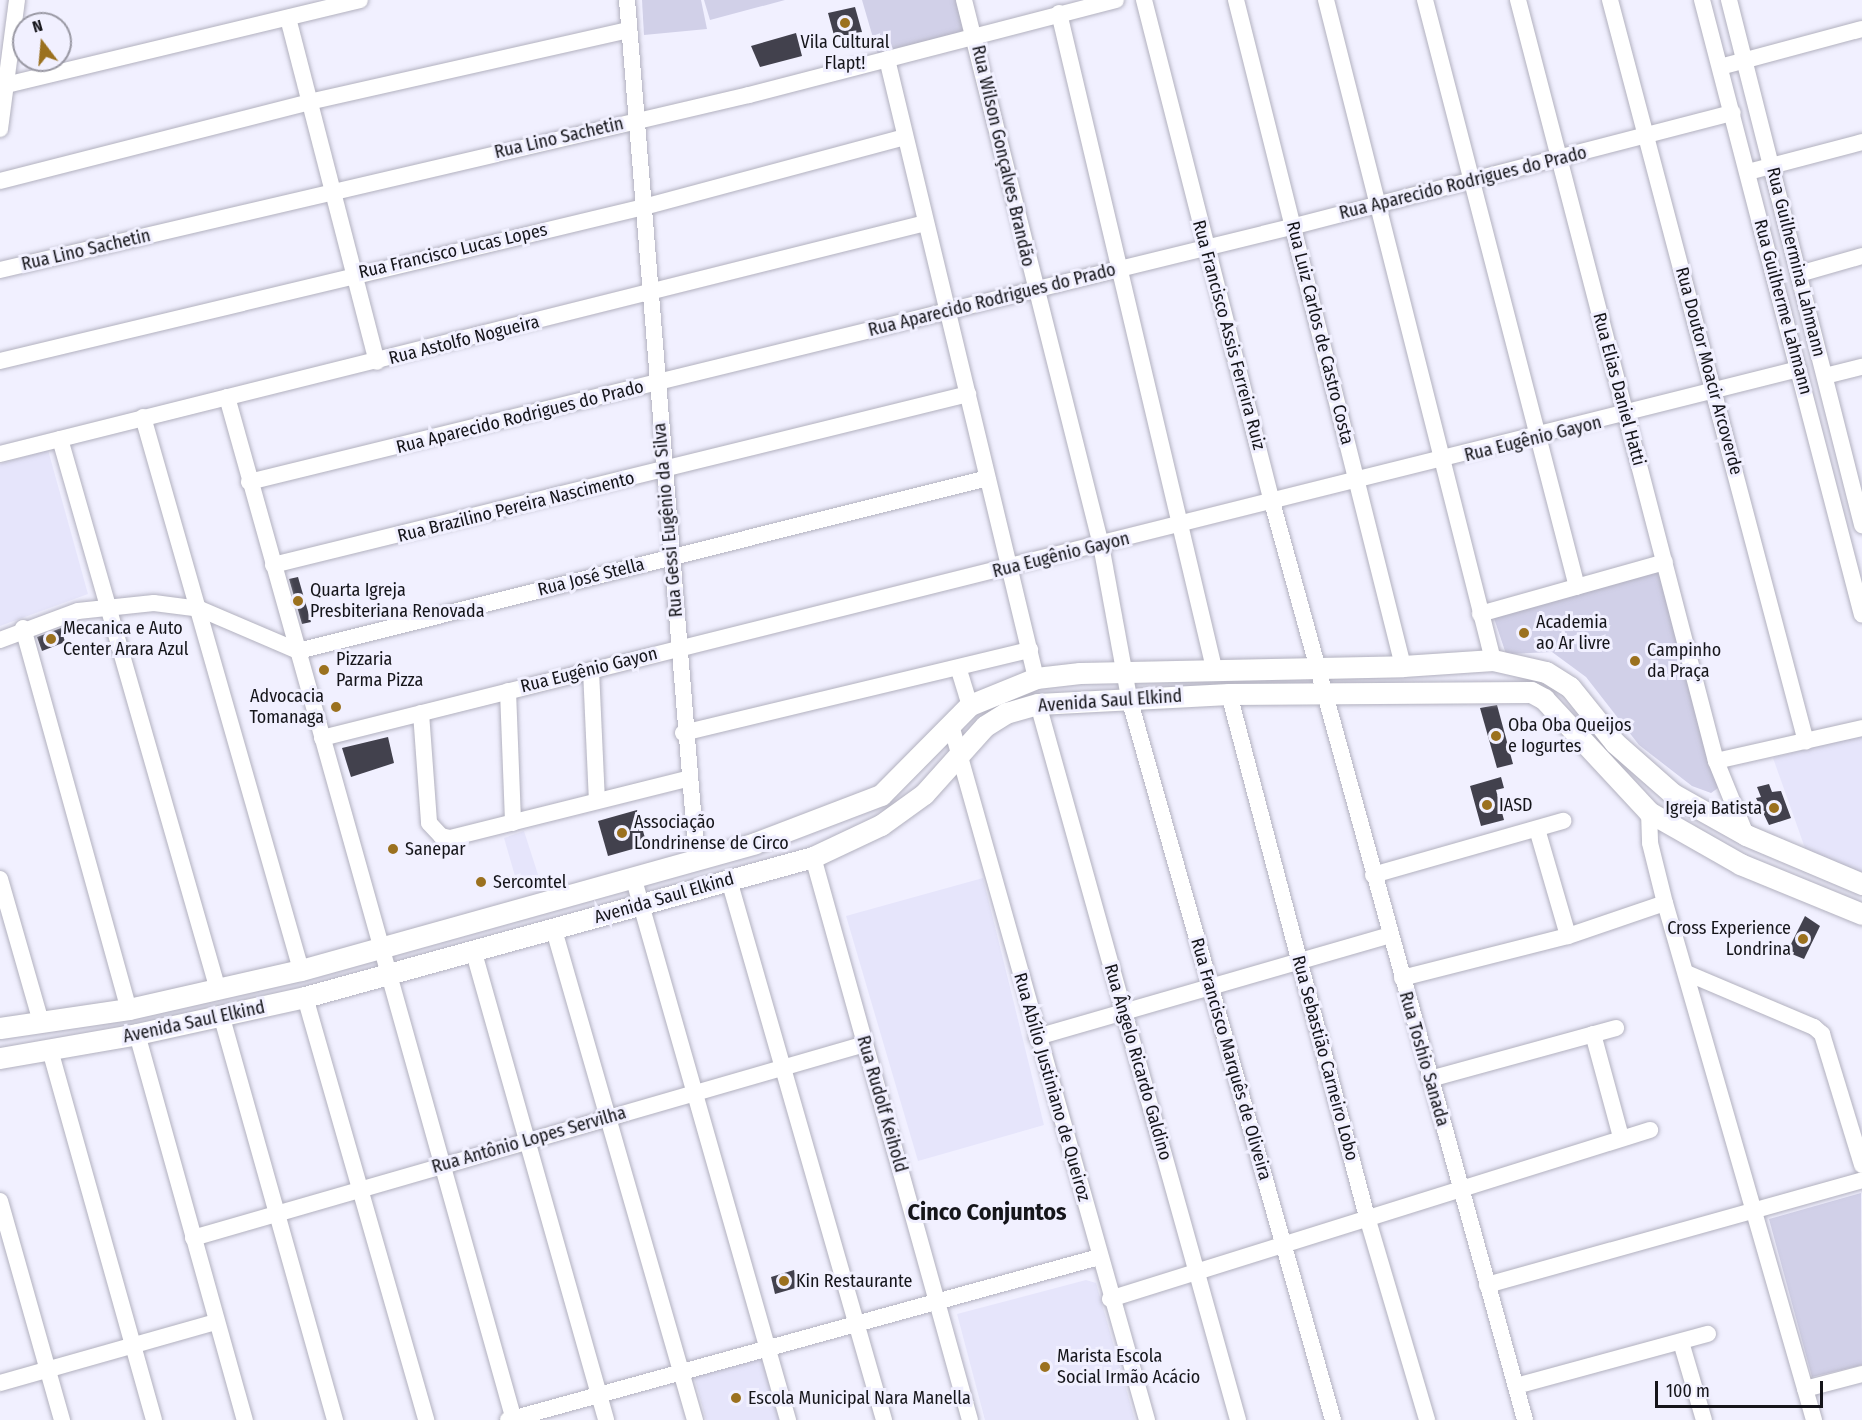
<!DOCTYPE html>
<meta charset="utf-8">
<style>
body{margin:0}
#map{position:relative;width:1862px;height:1420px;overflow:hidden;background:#f1f0ff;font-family:"Fira Sans Condensed",sans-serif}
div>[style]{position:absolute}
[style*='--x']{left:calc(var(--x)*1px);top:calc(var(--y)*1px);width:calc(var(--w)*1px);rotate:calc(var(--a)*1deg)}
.built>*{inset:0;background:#e6e5fb}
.green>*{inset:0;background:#d1d0e8}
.building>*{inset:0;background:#42414d}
.roads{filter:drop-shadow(0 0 2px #b2b1bf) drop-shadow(0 0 2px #b2b1bf)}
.minor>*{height:16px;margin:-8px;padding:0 8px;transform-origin:8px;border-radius:8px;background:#fff}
.major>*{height:21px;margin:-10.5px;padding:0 10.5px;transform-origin:10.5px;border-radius:10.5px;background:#fff}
.dots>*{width:16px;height:16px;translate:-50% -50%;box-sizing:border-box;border:3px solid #f1f0ff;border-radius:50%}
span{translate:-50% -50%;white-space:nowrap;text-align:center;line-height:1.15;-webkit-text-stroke:6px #f1f0ff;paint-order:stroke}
.poi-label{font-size:18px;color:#15151a}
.left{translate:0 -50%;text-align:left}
.right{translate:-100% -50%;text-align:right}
.street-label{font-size:18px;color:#15151a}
.district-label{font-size:24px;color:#15151a;font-weight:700}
.north{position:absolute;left:12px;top:12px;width:60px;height:60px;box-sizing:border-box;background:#f1f0ff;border:2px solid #9998a3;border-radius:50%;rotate:344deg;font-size:16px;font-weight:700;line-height:24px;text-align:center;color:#15151a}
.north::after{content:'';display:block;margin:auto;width:21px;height:27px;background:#9b711f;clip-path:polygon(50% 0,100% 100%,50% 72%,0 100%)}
.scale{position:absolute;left:1655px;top:1381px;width:168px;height:27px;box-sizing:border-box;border:3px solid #15151a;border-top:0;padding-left:8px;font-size:18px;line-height:21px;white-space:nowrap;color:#15151a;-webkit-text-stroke:4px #f1f0ff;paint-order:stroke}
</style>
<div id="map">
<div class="built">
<i style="clip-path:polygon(48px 450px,88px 594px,0 626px,0 464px)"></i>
<i style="clip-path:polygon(1862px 734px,1862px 874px,1806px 851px,1773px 758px)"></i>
<i style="clip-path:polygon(524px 831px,541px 884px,519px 890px,504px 838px)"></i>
<i style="clip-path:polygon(983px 878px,1044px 1125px,918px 1161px,846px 916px)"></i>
<i style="clip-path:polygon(1086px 1280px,1096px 1283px,1135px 1420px,985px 1420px,957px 1314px)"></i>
<i style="clip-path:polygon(761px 1357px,779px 1420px,706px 1420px,694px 1376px)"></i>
</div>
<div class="green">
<i style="clip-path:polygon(642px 0,701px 0,707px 29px,644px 35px)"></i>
<i style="clip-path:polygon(704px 0,785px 0,710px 20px)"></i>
<i style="clip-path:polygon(862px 0,957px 0,963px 30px,956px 37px,878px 55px)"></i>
<i style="clip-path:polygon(1660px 569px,1718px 788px,1711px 793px,1692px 786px,1639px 745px,1586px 677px,1552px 652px,1506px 654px,1494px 618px)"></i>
<i style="clip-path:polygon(1861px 1193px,1862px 1365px,1812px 1377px,1769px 1219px)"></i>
</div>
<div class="building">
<i style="clip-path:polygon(855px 7px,862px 32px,835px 39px,828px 13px)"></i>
<i style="clip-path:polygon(796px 33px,802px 56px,760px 67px,751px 46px)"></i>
<i style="clip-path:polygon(298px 577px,311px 622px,302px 624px,289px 579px)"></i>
<i style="clip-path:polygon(61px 628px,65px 642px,42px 651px,37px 637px)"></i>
<i style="clip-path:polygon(1497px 705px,1513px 764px,1497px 768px,1480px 708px)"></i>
<i style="clip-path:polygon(388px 737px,394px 763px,351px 777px,342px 748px)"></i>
<i style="clip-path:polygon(1501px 777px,1504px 788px,1496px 790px,1504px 820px,1481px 826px,1470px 786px)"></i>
<i style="clip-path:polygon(1769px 784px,1772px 792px,1781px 791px,1791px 818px,1769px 825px,1756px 798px,1761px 797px,1757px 787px)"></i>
<i style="clip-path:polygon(637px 810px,647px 845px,608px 856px,598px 821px)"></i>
<i style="clip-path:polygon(1805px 916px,1820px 926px,1804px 959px,1787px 952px)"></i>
<i style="clip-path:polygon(794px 1270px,799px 1287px,775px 1294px,771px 1277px)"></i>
</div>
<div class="roads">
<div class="minor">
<i style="--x:627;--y:0;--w:864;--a:85.35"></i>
<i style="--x:964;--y:0;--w:562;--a:75.89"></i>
<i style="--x:1101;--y:545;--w:156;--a:79.6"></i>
<i style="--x:1129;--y:698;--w:750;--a:74.22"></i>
<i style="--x:1144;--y:0;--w:518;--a:75.7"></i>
<i style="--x:1272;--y:502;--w:952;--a:74.59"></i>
<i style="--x:1236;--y:0;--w:687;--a:75.92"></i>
<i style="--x:1326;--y:0;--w:681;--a:75.8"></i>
<i style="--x:1425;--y:0;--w:606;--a:75.48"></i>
<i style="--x:1518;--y:0;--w:786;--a:75.42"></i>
<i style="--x:1716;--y:761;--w:80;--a:67.9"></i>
<i style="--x:1610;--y:0;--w:767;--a:75.2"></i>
<i style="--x:1702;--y:0;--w:635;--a:75.42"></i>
<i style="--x:1729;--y:0;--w:542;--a:75.78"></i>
<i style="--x:1059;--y:13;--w:673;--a:76.69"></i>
<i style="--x:288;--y:18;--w:355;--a:75.5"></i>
<i style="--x:887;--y:59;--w:637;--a:76.47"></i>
<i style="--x:1720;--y:67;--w:147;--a:-15"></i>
<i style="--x:6;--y:85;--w:364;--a:-13.5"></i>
<i style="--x:0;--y:129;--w:130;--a:-82.5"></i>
<i style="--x:1748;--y:172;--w:118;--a:-14.7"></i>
<i style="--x:0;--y:181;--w:319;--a:-14.3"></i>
<i style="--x:309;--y:102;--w:328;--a:-12.7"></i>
<i style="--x:0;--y:270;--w:769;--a:-13.15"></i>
<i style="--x:749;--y:95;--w:379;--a:-14.5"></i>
<i style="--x:1799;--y:274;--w:66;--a:-15.9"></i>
<i style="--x:0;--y:361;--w:662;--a:-13.45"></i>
<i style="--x:644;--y:207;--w:270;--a:-15"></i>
<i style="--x:1825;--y:376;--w:38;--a:-14"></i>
<i style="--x:227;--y:397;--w:1062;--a:74.33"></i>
<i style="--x:143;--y:417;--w:575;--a:74.05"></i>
<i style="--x:60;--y:439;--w:573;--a:74"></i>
<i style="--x:0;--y:454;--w:954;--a:-14.01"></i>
<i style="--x:249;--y:482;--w:1077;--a:-13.75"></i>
<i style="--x:1295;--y:226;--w:452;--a:-14.5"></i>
<i style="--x:273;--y:565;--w:716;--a:-13.82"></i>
<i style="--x:1480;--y:614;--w:192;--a:-15.7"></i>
<i style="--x:23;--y:628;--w:395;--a:74.5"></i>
<i style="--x:0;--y:640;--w:83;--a:-20.4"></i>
<i style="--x:78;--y:611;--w:76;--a:-6"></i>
<i style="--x:154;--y:603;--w:46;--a:7.4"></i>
<i style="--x:200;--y:609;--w:107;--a:23.2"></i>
<i style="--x:298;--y:651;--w:711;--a:-14.08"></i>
<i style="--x:591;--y:670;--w:130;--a:87.4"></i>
<i style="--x:959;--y:670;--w:37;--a:73"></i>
<i style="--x:508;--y:691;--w:132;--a:87.8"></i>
<i style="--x:1229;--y:694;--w:541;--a:75.22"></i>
<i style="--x:1367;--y:1217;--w:212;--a:73.5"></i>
<i style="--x:1038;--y:704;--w:743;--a:74.39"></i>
<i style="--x:421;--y:713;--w:110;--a:85.8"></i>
<i style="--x:429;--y:823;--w:18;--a:47"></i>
<i style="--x:441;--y:836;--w:9;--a:13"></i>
<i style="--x:450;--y:838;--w:244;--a:-14"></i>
<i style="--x:951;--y:725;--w:722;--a:74.25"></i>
<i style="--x:683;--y:733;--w:357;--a:-13.5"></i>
<i style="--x:322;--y:738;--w:1522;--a:-14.03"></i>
<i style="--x:1716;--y:761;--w:150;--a:-12.7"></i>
<i style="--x:1649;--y:812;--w:31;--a:88"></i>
<i style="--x:1650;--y:843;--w:62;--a:76"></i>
<i style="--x:1665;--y:903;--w:538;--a:73.92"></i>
<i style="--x:1537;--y:829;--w:111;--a:73.8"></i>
<i style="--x:813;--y:857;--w:584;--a:74.42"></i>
<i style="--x:1373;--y:875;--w:198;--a:-15.9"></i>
<i style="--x:0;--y:879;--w:149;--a:74"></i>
<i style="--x:634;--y:880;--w:562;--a:74.08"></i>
<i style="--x:729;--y:880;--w:562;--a:73.98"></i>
<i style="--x:554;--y:930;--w:510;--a:73.95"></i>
<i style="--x:474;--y:953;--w:485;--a:74.2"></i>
<i style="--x:1689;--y:974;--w:136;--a:23"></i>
<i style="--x:1814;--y:1027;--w:11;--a:41"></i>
<i style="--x:1822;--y:1034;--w:137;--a:73"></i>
<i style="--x:1402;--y:978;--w:171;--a:-14.2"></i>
<i style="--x:1568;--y:936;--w:102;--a:-18.8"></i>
<i style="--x:305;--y:997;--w:440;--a:74"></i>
<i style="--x:222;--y:1018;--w:418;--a:74.3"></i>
<i style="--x:137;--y:1034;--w:401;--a:74.4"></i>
<i style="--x:1593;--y:1034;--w:107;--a:74.8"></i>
<i style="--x:1037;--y:1037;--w:367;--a:-16.1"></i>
<i style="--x:50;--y:1050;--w:384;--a:74.3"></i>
<i style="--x:1430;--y:1079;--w:193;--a:-15.3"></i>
<i style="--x:0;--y:1201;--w:228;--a:74.2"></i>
<i style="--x:193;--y:1238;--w:699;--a:-16.1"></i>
<i style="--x:1487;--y:1285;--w:389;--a:-15.6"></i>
<i style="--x:1110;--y:1299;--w:566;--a:-17.38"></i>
<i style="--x:1681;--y:1342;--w:81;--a:73.6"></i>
<i style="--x:0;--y:1383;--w:223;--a:-15.8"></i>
<i style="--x:1516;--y:1386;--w:199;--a:-15.2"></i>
<i style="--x:1805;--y:1389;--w:59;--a:-14.7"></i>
<i style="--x:508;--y:1420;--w:613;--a:-15.42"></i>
</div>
<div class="major">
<i style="--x:0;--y:1028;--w:130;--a:-8.4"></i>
<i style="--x:129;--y:1009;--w:176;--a:-12.8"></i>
<i style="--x:301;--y:970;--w:471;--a:-15.6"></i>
<i style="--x:755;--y:843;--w:135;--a:-20.9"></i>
<i style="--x:881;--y:795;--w:127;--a:-45.3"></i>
<i style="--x:970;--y:705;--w:71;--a:-22.2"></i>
<i style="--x:1036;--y:678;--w:44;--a:-6.5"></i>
<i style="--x:1080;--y:673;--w:323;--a:-1.2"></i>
<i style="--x:1403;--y:666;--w:90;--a:-3.8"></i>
<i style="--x:1493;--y:660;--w:54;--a:12.8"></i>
<i style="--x:1546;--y:672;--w:28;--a:32"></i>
<i style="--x:1570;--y:687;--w:72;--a:51.2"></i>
<i style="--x:1615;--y:743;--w:77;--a:41.3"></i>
<i style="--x:1673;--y:794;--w:84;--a:29.3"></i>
<i style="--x:1746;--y:835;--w:126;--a:22.9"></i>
<i style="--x:0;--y:1058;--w:139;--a:-9.9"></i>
<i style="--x:137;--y:1034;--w:172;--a:-12.4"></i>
<i style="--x:305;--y:997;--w:527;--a:-15.41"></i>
<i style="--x:813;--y:857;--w:75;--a:-25.2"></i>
<i style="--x:881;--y:825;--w:53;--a:-35.8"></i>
<i style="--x:924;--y:794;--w:91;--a:-48.1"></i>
<i style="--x:985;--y:726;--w:25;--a:-32"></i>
<i style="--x:1006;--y:713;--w:33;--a:-16"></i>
<i style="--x:1038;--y:704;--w:191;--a:-3"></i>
<i style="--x:1229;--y:694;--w:302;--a:-0.4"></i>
<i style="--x:1531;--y:692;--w:15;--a:28"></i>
<i style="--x:1544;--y:699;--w:154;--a:47.1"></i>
<i style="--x:1649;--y:812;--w:105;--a:29.7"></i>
<i style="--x:1740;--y:864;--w:132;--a:22.3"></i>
</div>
</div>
<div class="dots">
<i style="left:845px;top:23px;background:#9b711f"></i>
<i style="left:298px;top:601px;background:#9b711f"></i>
<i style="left:1524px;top:633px;background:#9b711f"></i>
<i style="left:51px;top:639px;background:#9b711f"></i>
<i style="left:1635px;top:661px;background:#9b711f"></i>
<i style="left:324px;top:670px;background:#9b711f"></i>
<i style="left:336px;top:707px;background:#9b711f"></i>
<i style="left:1496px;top:736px;background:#9b711f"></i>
<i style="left:1487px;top:805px;background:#9b711f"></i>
<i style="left:1774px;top:808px;background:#9b711f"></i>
<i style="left:622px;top:833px;background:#9b711f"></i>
<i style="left:393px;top:849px;background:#9b711f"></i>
<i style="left:481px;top:882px;background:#9b711f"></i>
<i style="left:1803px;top:939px;background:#9b711f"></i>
<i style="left:784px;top:1281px;background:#9b711f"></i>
<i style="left:1045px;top:1367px;background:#9b711f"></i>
<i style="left:736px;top:1398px;background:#9b711f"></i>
</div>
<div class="poi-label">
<span style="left:845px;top:53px">Vila Cultural<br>Flapt!</span>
<span class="left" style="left:310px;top:601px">Quarta Igreja<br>Presbiteriana Renovada</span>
<span class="left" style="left:1536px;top:633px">Academia<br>ao Ar livre</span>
<span class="left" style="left:63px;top:639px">Mecanica e Auto<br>Center Arara Azul</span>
<span class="left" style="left:1647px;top:661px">Campinho<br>da Praça</span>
<span class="left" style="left:336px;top:670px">Pizzaria<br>Parma Pizza</span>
<span class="right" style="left:324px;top:707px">Advocacia<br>Tomanaga</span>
<span class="left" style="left:1508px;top:736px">Oba Oba Queijos<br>e Iogurtes</span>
<span class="left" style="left:1499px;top:805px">IASD</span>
<span class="right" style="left:1762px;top:808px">Igreja Batista</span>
<span class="left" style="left:634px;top:833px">Associação<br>Londrinense de Circo</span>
<span class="left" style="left:405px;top:849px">Sanepar</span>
<span class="left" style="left:493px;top:882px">Sercomtel</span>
<span class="right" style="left:1791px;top:939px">Cross Experience<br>Londrina</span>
<span class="left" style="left:796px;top:1281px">Kin Restaurante</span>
<span class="left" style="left:1057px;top:1367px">Marista Escola<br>Social Irmão Acácio</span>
<span class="left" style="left:748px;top:1398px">Escola Municipal Nara Manella</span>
</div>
<div class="street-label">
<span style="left:559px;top:138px;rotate:-13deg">Rua Lino Sachetin</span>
<span style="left:1003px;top:156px;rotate:77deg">Rua Wilson Gonçalves Brandão</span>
<span style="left:1463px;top:183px;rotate:-14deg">Rua Aparecido Rodrigues do Prado</span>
<span style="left:86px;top:250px;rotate:-13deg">Rua Lino Sachetin</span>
<span style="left:453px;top:251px;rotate:-13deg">Rua Francisco Lucas Lopes</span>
<span style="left:1796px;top:262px;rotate:76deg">Rua Guilhermina Lahmann</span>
<span style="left:992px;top:300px;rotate:-14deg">Rua Aparecido Rodrigues do Prado</span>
<span style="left:1783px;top:307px;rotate:75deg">Rua Guilherme Lahmann</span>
<span style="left:1320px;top:333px;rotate:76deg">Rua Luiz Carlos de Castro Costa</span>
<span style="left:1229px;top:335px;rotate:75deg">Rua Francisco Assis Ferreira Ruiz</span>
<span style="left:464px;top:340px;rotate:-14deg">Rua Astolfo Nogueira</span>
<span style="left:1709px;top:371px;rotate:75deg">Rua Doutor Moacir Arcoverde</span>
<span style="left:1619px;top:389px;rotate:75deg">Rua Elias Daniel Hatti</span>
<span style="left:520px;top:417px;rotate:-14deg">Rua Aparecido Rodrigues do Prado</span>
<span style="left:1533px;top:439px;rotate:-14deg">Rua Eugênio Gayon</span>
<span style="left:516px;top:507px;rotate:-14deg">Rua Brazilino Pereira Nascimento</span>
<span style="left:668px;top:520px;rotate:-95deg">Rua Gessi Eugênio da Silva</span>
<span style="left:1061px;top:555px;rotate:-14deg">Rua Eugênio Gayon</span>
<span style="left:591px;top:577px;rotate:-14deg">Rua José Stella</span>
<span style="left:589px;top:670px;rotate:-14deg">Rua Eugênio Gayon</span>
<span style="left:1110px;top:701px;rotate:-4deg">Avenida Saul Elkind</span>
<span style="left:664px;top:898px;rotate:-16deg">Avenida Saul Elkind</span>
<span style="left:194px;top:1022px;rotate:-12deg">Avenida Saul Elkind</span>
<span style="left:1325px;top:1058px;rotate:75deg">Rua Sebastião Carneiro Lobo</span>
<span style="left:1231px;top:1059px;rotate:74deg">Rua Francisco Marquês de Oliveira</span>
<span style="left:1424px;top:1059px;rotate:74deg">Rua Toshio Sanada</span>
<span style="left:1138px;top:1062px;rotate:74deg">Rua Ângelo Ricardo Galdino</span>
<span style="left:1052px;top:1087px;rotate:74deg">Rua Abílio Justiniano de Queiroz</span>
<span style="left:882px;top:1104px;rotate:74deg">Rua Rudolf Keihold</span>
<span style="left:529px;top:1140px;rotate:-16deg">Rua Antônio Lopes Servilha</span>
</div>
<div class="district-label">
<span style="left:987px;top:1213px">Cinco Conjuntos</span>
</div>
<div class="north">N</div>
<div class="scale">100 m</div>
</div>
